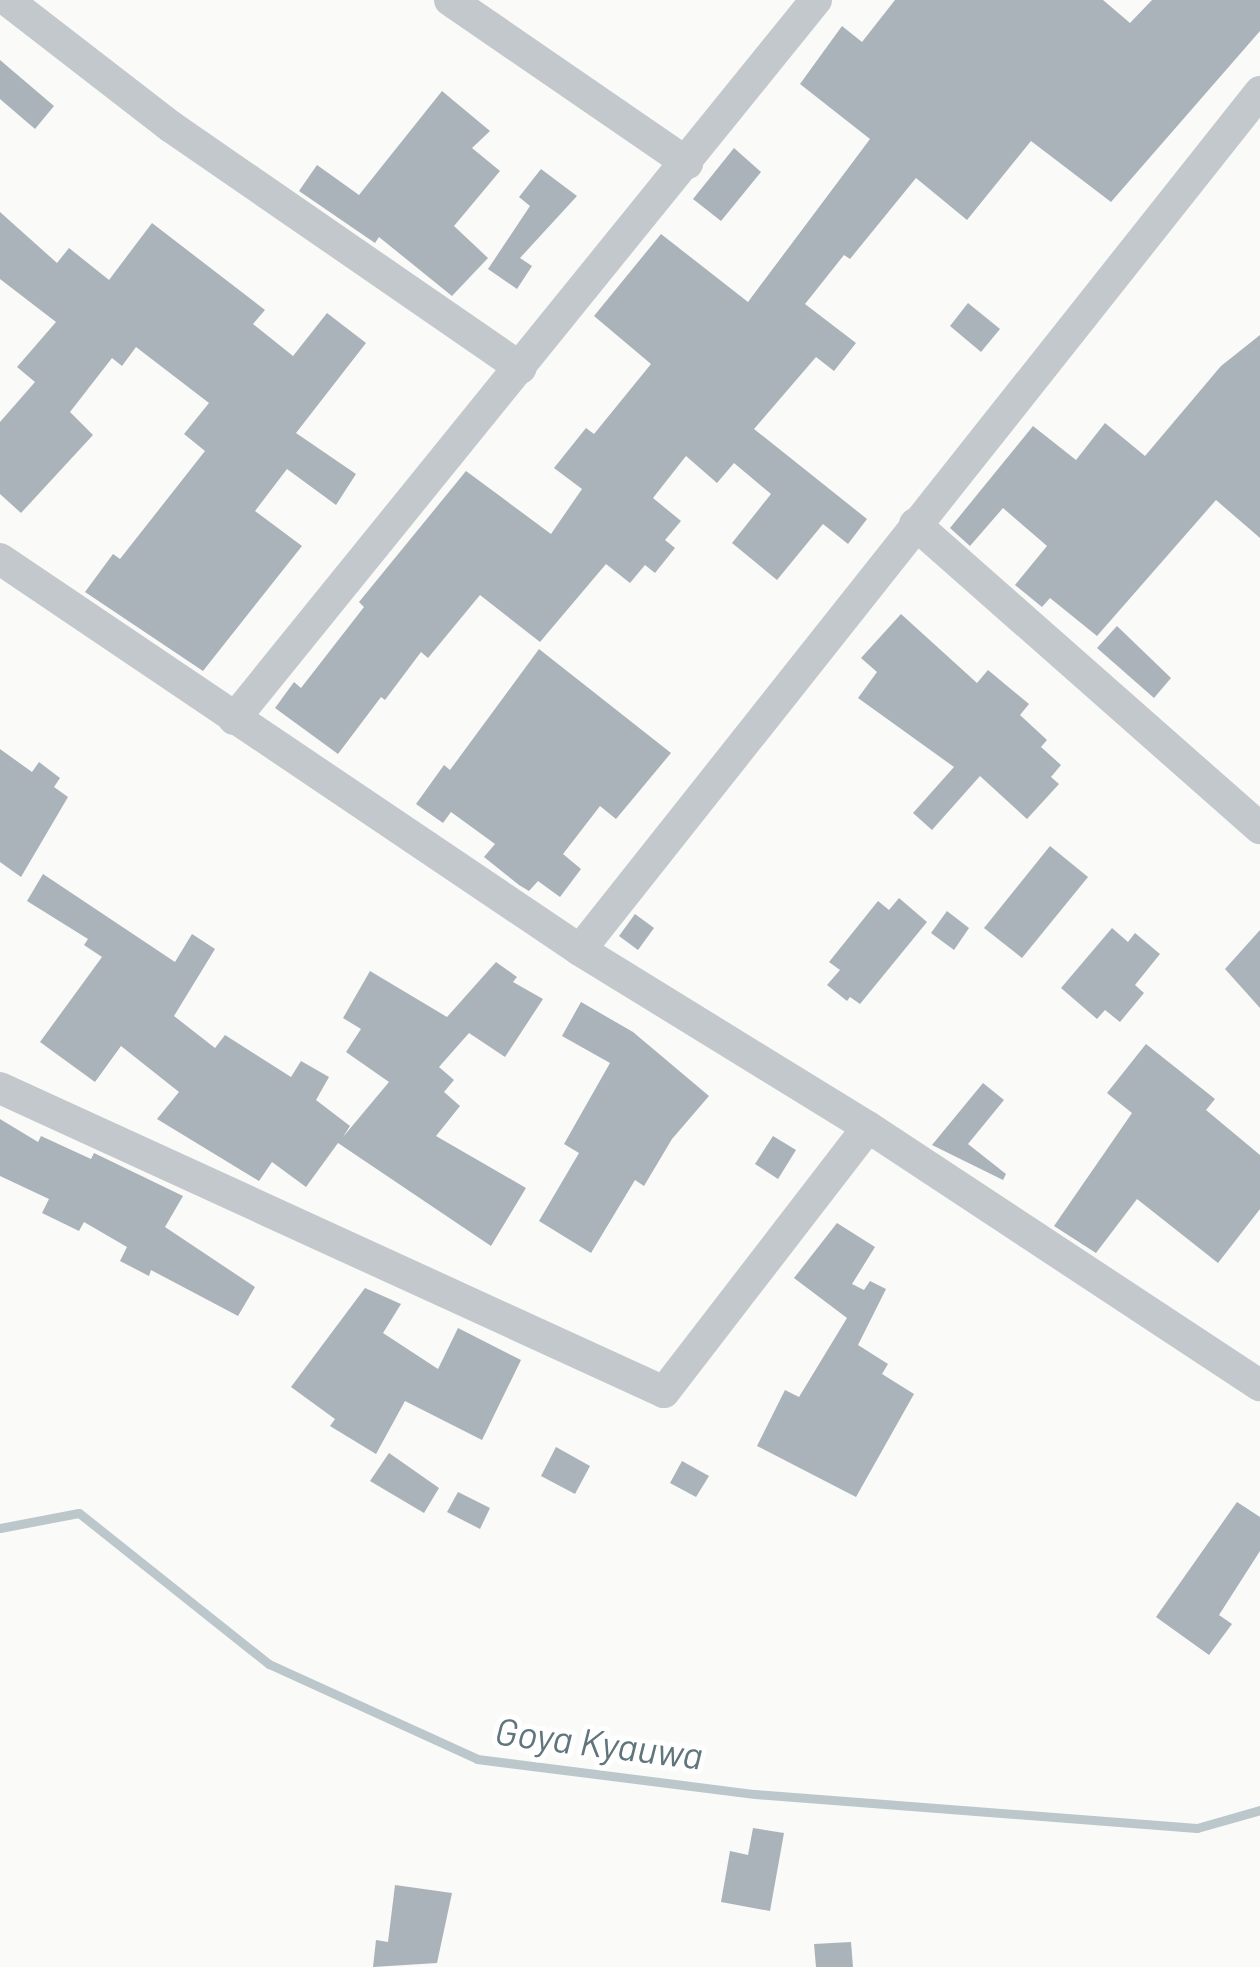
<!DOCTYPE html>
<style>
body{margin:0}
#map{position:relative;width:1260px;height:1967px;overflow:hidden;background:#fafaf8;font-family:Barlow,sans-serif}
div>[style]{position:absolute}
[style*='--x']{left:calc(var(--x)*1px);top:calc(var(--y)*1px);width:calc(var(--w)*1px);rotate:calc(var(--a)*1deg)}
.stream>*{height:9px;margin:-4.5px;padding:0 4.5px;transform-origin:4.5px;border-radius:4.5px;background:#bbc7cb}
.building>*{inset:0;background:#aab3b9}
.minor>*{height:32px;margin:-16px;padding:0 16px;transform-origin:16px;border-radius:16px;background:#c3c8cc}
span{translate:-50% -50%;white-space:nowrap;text-align:center;line-height:1.15;-webkit-text-stroke:10px #fff;paint-order:stroke}
.water-label{font-size:38px;color:#60757c;font-style:italic}
</style>
<div id="map">
<div class="stream">
<i style="--x:0;--y:1528;--w:80;--a:-10.8"></i>
<i style="--x:79;--y:1513;--w:243;--a:38.5"></i>
<i style="--x:269;--y:1664;--w:229;--a:24.5"></i>
<i style="--x:477;--y:1759;--w:280;--a:7.2"></i>
<i style="--x:755;--y:1794;--w:443;--a:4.4"></i>
<i style="--x:1197;--y:1828;--w:66;--a:-15.9"></i>
</div>
<div class="building">
<i style="clip-path:polygon(895px 0,1103px 0,1130px 23px,1152px 0,1260px 0,1260px 31px,1111px 202px,1031px 141px,967px 220px,916px 178px,850px 259px,844px 255px,805px 304px,856px 343px,834px 371px,816px 357px,754px 429px,867px 519px,848px 544px,823px 524px,777px 580px,732px 543px,771px 494px,734px 463px,717px 483px,686px 456px,653px 498px,681px 521px,665px 540px,675px 548px,655px 573px,645px 565px,630px 583px,606px 564px,540px 642px,480px 595px,428px 658px,421px 652px,385px 700px,381px 697px,338px 754px,275px 708px,294px 682px,301px 688px,364px 607px,359px 602px,466px 471px,551px 534px,582px 489px,554px 468px,586px 428px,594px 434px,651px 364px,594px 316px,661px 234px,748px 302px,870px 139px,800px 84px,842px 26px,862px 42px)"></i>
<i style="clip-path:polygon(0 60px,54px 106px,35px 129px,0 99px)"></i>
<i style="clip-path:polygon(442px 91px,490px 131px,472px 148px,500px 171px,454px 226px,488px 258px,452px 296px,379px 237px,375px 243px,299px 191px,317px 165px,359px 195px)"></i>
<i style="clip-path:polygon(734px 148px,761px 172px,721px 221px,693px 199px)"></i>
<i style="clip-path:polygon(541px 169px,577px 196px,520px 258px,532px 266px,517px 289px,488px 269px,530px 206px,519px 197px)"></i>
<i style="clip-path:polygon(0 212px,57px 263px,69px 248px,109px 280px,152px 223px,265px 310px,253px 324px,293px 356px,327px 313px,366px 343px,296px 433px,356px 474px,336px 505px,287px 469px,255px 511px,302px 546px,203px 671px,85px 592px,113px 554px,120px 559px,205px 451px,184px 434px,209px 403px,136px 347px,122px 366px,112px 358px,70px 412px,93px 435px,21px 513px,0 494px,0 422px,35px 382px,17px 367px,56px 322px,0 279px)"></i>
<i style="clip-path:polygon(968px 303px,1000px 329px,981px 352px,950px 326px)"></i>
<i style="clip-path:polygon(1260px 335px,1260px 538px,1216px 500px,1097px 636px,1050px 598px,1042px 607px,1015px 585px,1047px 546px,1003px 508px,970px 546px,950px 528px,1033px 426px,1076px 460px,1105px 423px,1145px 456px,1221px 366px)"></i>
<i style="clip-path:polygon(901px 614px,977px 683px,988px 670px,1029px 704px,1020px 715px,1047px 740px,1041px 747px,1061px 765px,1051px 777px,1059px 784px,1027px 819px,980px 776px,932px 830px,913px 813px,954px 767px,858px 698px,877px 672px,861px 658px)"></i>
<i style="clip-path:polygon(1117px 626px,1171px 678px,1154px 698px,1097px 648px)"></i>
<i style="clip-path:polygon(539px 649px,671px 753px,616px 819px,600px 806px,563px 854px,581px 869px,560px 897px,538px 881px,529px 891px,519px 885px,484px 857px,495px 844px,451px 812px,443px 823px,416px 804px,444px 765px,450px 770px)"></i>
<i style="clip-path:polygon(0 749px,32px 772px,39px 762px,60px 778px,54px 787px,68px 797px,21px 877px,0 862px)"></i>
<i style="clip-path:polygon(1050px 846px,1088px 877px,1022px 958px,984px 928px)"></i>
<i style="clip-path:polygon(43px 874px,175px 962px,192px 934px,215px 949px,174px 1016px,215px 1048px,225px 1035px,291px 1077px,301px 1061px,329px 1077px,316px 1100px,350px 1126px,343px 1137px,389px 1082px,346px 1052px,361px 1029px,343px 1018px,370px 971px,447px 1017px,496px 962px,517px 977px,513px 982px,543px 999px,505px 1057px,469px 1033px,439px 1067px,454px 1080px,444px 1092px,460px 1106px,436px 1136px,526px 1188px,491px 1246px,338px 1143px,306px 1187px,272px 1162px,259px 1181px,157px 1119px,179px 1092px,121px 1046px,95px 1082px,40px 1042px,102px 957px,84px 945px,88px 939px,27px 901px)"></i>
<i style="clip-path:polygon(899px 898px,927px 922px,860px 1004px,850px 997px,847px 1001px,827px 985px,840px 970px,829px 962px,878px 901px,889px 910px)"></i>
<i style="clip-path:polygon(947px 911px,969px 928px,954px 950px,931px 933px)"></i>
<i style="clip-path:polygon(635px 914px,654px 928px,638px 950px,619px 936px)"></i>
<i style="clip-path:polygon(1112px 928px,1128px 942px,1135px 933px,1160px 954px,1135px 985px,1144px 993px,1120px 1022px,1105px 1010px,1097px 1019px,1061px 988px)"></i>
<i style="clip-path:polygon(1260px 930px,1260px 1008px,1225px 969px)"></i>
<i style="clip-path:polygon(581px 1002px,633px 1032px,709px 1096px,672px 1139px,644px 1186px,635px 1180px,591px 1253px,539px 1221px,579px 1153px,564px 1144px,610px 1063px,562px 1036px)"></i>
<i style="clip-path:polygon(1146px 1044px,1215px 1099px,1206px 1110px,1260px 1155px,1260px 1209px,1218px 1263px,1137px 1199px,1096px 1253px,1054px 1226px,1132px 1113px,1107px 1093px)"></i>
<i style="clip-path:polygon(983px 1083px,1004px 1100px,968px 1144px,1006px 1174px,1003px 1180px,932px 1145px)"></i>
<i style="clip-path:polygon(0 1119px,38px 1142px,41px 1136px,91px 1159px,94px 1153px,183px 1196px,165px 1227px,255px 1287px,238px 1316px,151px 1270px,149px 1276px,120px 1261px,127px 1247px,84px 1222px,79px 1231px,42px 1213px,49px 1199px,0 1176px)"></i>
<i style="clip-path:polygon(773px 1136px,796px 1150px,778px 1179px,755px 1164px)"></i>
<i style="clip-path:polygon(837px 1223px,875px 1247px,852px 1284px,864px 1290px,870px 1281px,886px 1289px,858px 1345px,888px 1364px,882px 1374px,914px 1394px,856px 1497px,757px 1446px,785px 1390px,799px 1397px,847px 1318px,794px 1278px)"></i>
<i style="clip-path:polygon(365px 1288px,401px 1304px,383px 1333px,438px 1369px,458px 1328px,521px 1360px,482px 1440px,405px 1401px,376px 1454px,330px 1426px,335px 1419px,291px 1387px)"></i>
<i style="clip-path:polygon(556px 1447px,590px 1466px,575px 1494px,541px 1476px)"></i>
<i style="clip-path:polygon(389px 1453px,439px 1488px,424px 1513px,370px 1481px)"></i>
<i style="clip-path:polygon(682px 1461px,709px 1476px,696px 1497px,670px 1483px)"></i>
<i style="clip-path:polygon(458px 1492px,490px 1508px,480px 1529px,447px 1512px)"></i>
<i style="clip-path:polygon(1237px 1502px,1260px 1517px,1260px 1551px,1219px 1615px,1232px 1624px,1209px 1655px,1156px 1617px)"></i>
<i style="clip-path:polygon(753px 1828px,784px 1833px,770px 1911px,721px 1902px,730px 1851px,748px 1855px)"></i>
<i style="clip-path:polygon(395px 1885px,452px 1893px,437px 1963px,373px 1967px,376px 1940px,388px 1942px)"></i>
<i style="clip-path:polygon(851px 1942px,853px 1967px,816px 1967px,814px 1944px)"></i>
</div>
<div class="minor">
<i style="--x:7;--y:0;--w:206;--a:37.7"></i>
<i style="--x:170;--y:126;--w:426;--a:34.6"></i>
<i style="--x:450;--y:0;--w:288;--a:34.5"></i>
<i style="--x:915;--y:524;--w:460;--a:41.4"></i>
<i style="--x:0;--y:559;--w:699;--a:33.99"></i>
<i style="--x:580;--y:950;--w:338;--a:31.6"></i>
<i style="--x:868;--y:1127;--w:469;--a:33.4"></i>
<i style="--x:234;--y:719;--w:925;--a:-51.01"></i>
<i style="--x:580;--y:950;--w:1095;--a:-51.6"></i>
<i style="--x:0;--y:1088;--w:730;--a:24.6"></i>
<i style="--x:664;--y:1392;--w:334;--a:-52.4"></i>
</div>
<div class="water-label">
<span style="left:599px;top:1743px;rotate:7deg">Goya Kyauwa</span>
</div>
</div>
